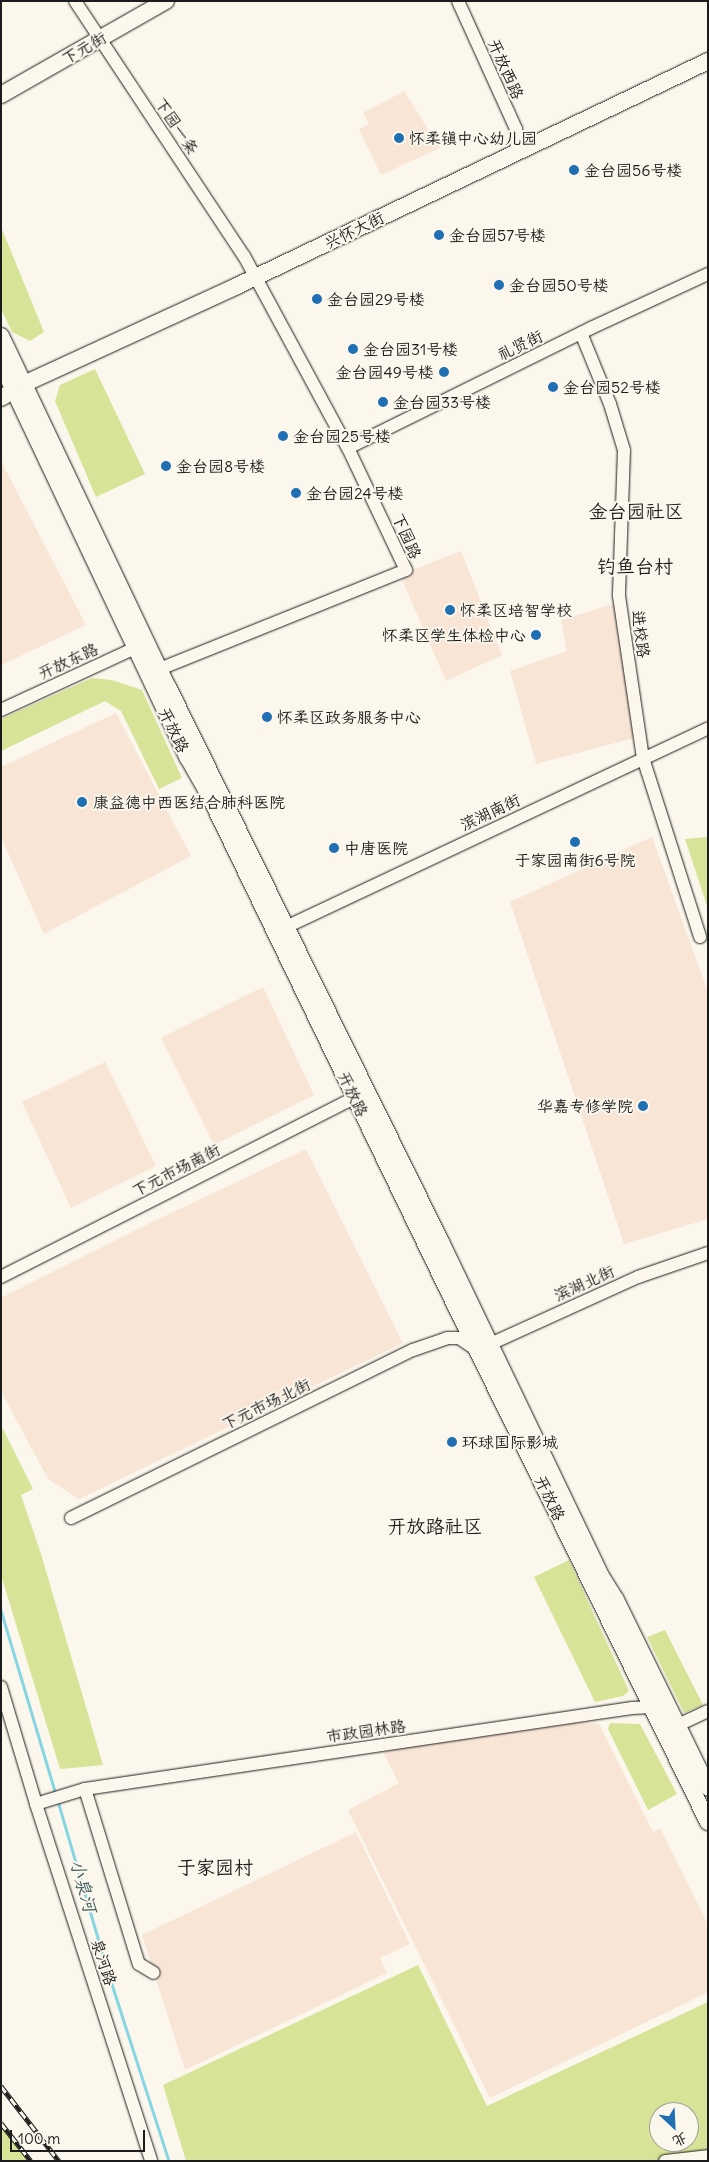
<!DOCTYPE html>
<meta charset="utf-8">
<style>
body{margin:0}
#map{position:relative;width:709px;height:2162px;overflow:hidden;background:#fbf7ec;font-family:Delius,"LXGW WenKai TC",sans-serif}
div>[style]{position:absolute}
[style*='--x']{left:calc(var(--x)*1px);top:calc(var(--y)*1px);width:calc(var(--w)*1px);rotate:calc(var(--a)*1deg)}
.built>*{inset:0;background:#f8e5d6}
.green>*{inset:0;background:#d7e497}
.stream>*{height:2.5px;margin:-1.25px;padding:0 1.25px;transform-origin:1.25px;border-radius:1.25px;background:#85d5e2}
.roads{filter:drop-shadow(0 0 1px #1c1c1c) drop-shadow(0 0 1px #1c1c1c)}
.minor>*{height:12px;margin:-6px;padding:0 6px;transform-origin:6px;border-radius:6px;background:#fbf7ec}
.major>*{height:16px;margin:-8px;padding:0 8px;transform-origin:8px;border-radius:8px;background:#fbf7ec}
.rail>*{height:4.5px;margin-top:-2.25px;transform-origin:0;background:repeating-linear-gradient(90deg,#fbf7ec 0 8px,#1c1c1c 0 16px);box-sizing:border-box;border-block:1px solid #1c1c1c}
.dots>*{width:14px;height:14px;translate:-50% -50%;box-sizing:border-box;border:2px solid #fbf7ec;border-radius:50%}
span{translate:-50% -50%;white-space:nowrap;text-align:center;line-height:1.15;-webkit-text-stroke:4px #fbf7ec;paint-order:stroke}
.street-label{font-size:16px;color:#1c1c1c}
.poi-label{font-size:16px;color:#1c1c1c}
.left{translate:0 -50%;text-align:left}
.right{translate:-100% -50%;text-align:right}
.water-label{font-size:18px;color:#415d61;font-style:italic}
.quarter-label{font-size:19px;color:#1c1c1c}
.frame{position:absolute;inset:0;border:2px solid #1c1c1c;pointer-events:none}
.north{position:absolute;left:649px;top:2102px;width:50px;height:50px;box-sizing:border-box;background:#fbf7ec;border:1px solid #a29f99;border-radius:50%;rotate:155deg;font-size:14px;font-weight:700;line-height:20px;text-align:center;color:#1c1c1c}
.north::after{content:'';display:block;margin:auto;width:18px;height:22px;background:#1f6fb2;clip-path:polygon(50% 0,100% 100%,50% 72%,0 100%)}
.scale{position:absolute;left:10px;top:2130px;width:135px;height:22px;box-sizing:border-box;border:2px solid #1c1c1c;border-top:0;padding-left:6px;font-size:15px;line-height:18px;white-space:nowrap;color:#1c1c1c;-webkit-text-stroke:4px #fbf7ec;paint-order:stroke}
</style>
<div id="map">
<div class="built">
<i style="clip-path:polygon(404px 91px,440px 148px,381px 175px,359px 129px,369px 124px,363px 113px)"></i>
<i style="clip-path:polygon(1px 461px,86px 625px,1px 665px)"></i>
<i style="clip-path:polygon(461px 551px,502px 655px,446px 681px,400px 575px)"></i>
<i style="clip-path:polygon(613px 604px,619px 616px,634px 738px,536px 764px,510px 671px,567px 651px,561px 620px)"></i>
<i style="clip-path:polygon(116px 713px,191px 856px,44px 934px,1px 837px,1px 767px)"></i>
<i style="clip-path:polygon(652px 837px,708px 992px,708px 1219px,624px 1244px,510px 902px)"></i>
<i style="clip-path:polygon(263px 987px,314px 1095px,214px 1145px,161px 1038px)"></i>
<i style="clip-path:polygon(105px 1062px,156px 1166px,71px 1208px,22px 1102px)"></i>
<i style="clip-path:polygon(306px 1149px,403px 1343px,79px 1499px,48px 1479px,1px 1391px,1px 1298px,148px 1224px)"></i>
<i style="clip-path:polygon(581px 1722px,599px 1724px,653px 1832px,660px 1828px,708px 1925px,708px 1992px,490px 2098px,348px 1810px,399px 1783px,382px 1750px)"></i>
<i style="clip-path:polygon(356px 1832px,410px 1944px,380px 1958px,387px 1973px,185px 2070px,142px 1935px)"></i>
</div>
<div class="green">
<i style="clip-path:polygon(1px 227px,44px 332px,30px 341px,12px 332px,1px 309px)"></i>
<i style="clip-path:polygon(95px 369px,145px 474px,96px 497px,55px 401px,60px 385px)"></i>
<i style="clip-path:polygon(92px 678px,112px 680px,142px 690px,182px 778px,159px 789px,121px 711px,105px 701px,1px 751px,1px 719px)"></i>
<i style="clip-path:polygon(708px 837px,708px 909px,685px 839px)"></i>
<i style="clip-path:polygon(1px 1425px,33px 1489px,21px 1495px,41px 1554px,103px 1765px,60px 1769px,1px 1575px)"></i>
<i style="clip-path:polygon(569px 1560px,629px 1691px,623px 1696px,595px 1702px,534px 1577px)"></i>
<i style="clip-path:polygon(665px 1630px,703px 1705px,684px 1713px,647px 1637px)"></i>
<i style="clip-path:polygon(610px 1723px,640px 1724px,677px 1794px,648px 1810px,608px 1729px)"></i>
<i style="clip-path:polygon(evenodd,418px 1965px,487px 2106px,708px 2002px,708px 2161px,186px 2161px,163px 2085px,418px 1965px,659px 2112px,689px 2112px,689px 2142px,659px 2142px,659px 2112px)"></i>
<i style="clip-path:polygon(1px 2124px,30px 2161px,1px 2161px)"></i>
</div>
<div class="stream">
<i style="--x:1;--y:1610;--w:192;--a:73.4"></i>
<i style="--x:58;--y:1801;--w:181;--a:73.7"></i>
<i style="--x:109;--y:1975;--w:195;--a:72.1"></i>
</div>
<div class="roads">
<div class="minor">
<i style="--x:75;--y:1;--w:306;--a:56.5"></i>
<i style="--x:244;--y:256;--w:218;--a:61.6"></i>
<i style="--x:348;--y:448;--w:135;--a:64.6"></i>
<i style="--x:406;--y:570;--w:274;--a:158.1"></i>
<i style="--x:458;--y:1;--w:141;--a:65.6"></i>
<i style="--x:516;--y:129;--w:23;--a:88"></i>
<i style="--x:581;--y:333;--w:77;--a:67.8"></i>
<i style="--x:610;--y:404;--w:48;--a:73.1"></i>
<i style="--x:624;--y:450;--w:146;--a:92"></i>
<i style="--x:619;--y:596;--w:164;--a:81.6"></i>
<i style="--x:643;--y:758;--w:188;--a:72.3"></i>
<i style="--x:348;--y:448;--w:271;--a:-26.3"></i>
<i style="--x:591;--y:328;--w:129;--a:-24.8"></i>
<i style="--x:1;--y:710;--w:157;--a:-24.8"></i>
<i style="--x:286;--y:927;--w:467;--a:-25.2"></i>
<i style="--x:1;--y:1277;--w:405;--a:-26.9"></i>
<i style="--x:71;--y:1518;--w:381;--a:-26.2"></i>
<i style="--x:413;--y:1350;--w:36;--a:-19"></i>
<i style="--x:447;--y:1338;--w:12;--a:0"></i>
<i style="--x:459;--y:1338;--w:22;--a:34"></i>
<i style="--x:477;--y:1350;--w:177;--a:-24.4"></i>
<i style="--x:638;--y:1277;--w:74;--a:-18.9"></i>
<i style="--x:1;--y:1687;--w:122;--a:73.3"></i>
<i style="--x:36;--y:1804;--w:375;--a:72.1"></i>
<i style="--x:85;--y:1789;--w:183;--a:72.9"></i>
<i style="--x:139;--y:1964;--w:17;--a:31"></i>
<i style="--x:36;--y:1804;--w:51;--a:-17"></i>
<i style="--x:85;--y:1789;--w:553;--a:-8.42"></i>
<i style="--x:632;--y:1708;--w:20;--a:-3"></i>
<i style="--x:652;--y:1707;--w:32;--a:35"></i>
<i style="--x:678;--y:1725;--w:33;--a:-25"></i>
<i style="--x:665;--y:2161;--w:43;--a:-6.6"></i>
</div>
<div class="major">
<i style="--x:1;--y:95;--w:190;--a:-29.7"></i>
<i style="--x:1;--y:336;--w:389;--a:64.6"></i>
<i style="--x:168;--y:687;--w:619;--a:63.81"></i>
<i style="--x:441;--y:1242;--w:370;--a:64.4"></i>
<i style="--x:601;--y:1576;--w:28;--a:58"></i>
<i style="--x:616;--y:1600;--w:209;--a:63.9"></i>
<i style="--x:1;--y:363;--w:437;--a:64.7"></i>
<i style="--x:188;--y:758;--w:43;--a:60.4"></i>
<i style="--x:209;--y:795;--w:573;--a:64.24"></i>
<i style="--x:458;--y:1311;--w:569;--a:63.93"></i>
<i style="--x:1;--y:398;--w:27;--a:-31"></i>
<i style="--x:24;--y:384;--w:234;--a:-24.7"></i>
<i style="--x:237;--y:286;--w:522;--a:-25.53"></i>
</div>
</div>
<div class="rail">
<i style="--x:1;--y:2086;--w:95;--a:52.3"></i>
<i style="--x:1;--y:2123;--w:48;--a:51.7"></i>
</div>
<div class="dots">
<i style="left:399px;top:138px;background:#1f6fb2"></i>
<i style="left:574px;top:170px;background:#1f6fb2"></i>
<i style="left:439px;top:235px;background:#1f6fb2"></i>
<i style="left:499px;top:285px;background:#1f6fb2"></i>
<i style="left:317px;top:299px;background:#1f6fb2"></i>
<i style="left:353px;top:349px;background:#1f6fb2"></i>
<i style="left:444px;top:372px;background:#1f6fb2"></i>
<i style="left:553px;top:387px;background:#1f6fb2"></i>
<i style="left:383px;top:402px;background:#1f6fb2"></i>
<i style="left:283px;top:436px;background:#1f6fb2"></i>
<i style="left:166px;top:466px;background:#1f6fb2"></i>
<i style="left:296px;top:493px;background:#1f6fb2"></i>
<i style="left:450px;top:610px;background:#1f6fb2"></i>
<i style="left:536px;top:635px;background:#1f6fb2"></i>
<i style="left:267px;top:717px;background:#1f6fb2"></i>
<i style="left:82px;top:802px;background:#1f6fb2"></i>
<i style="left:575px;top:842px;background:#1f6fb2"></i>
<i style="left:334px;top:848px;background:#1f6fb2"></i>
<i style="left:643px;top:1106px;background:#1f6fb2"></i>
<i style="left:452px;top:1442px;background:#1f6fb2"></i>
</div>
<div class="street-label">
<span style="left:84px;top:48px;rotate:-30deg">下元街</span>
<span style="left:506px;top:69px;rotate:66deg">开放西路</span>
<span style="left:177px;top:126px;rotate:56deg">下园一条</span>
<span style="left:354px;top:230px;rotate:-26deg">兴怀大街</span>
<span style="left:520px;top:345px;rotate:-26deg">礼贤街</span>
<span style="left:407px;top:536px;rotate:66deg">下园路</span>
<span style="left:641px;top:634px;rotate:82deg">进校路</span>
<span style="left:68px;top:661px;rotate:-25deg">开放东路</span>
<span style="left:174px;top:730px;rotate:64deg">开放路</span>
<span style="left:490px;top:812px;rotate:-25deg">滨湖南街</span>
<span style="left:353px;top:1094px;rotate:64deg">开放路</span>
<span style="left:176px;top:1170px;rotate:-27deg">下元市场南街</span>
<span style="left:584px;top:1283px;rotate:-24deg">滨湖北街</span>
<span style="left:266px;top:1404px;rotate:-26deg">下元市场北街</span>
<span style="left:550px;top:1498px;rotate:64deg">开放路</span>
<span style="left:366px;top:1731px;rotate:-8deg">市政园林路</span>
<span style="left:104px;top:1962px;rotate:72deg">泉河路</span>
</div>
<div class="poi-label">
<span class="left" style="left:409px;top:138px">怀柔镇中心幼儿园</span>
<span class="left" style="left:584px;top:170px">金台园56号楼</span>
<span class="left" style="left:449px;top:235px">金台园57号楼</span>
<span class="left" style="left:509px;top:285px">金台园50号楼</span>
<span class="left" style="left:327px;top:299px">金台园29号楼</span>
<span class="left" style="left:363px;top:349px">金台园31号楼</span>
<span class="right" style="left:434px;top:372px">金台园49号楼</span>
<span class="left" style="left:563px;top:387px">金台园52号楼</span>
<span class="left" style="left:393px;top:402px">金台园33号楼</span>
<span class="left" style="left:293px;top:436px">金台园25号楼</span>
<span class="left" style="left:176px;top:466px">金台园8号楼</span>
<span class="left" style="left:306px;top:493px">金台园24号楼</span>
<span class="left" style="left:460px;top:610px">怀柔区培智学校</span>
<span class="right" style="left:526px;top:635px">怀柔区学生体检中心</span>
<span class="left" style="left:277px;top:717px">怀柔区政务服务中心</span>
<span class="left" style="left:93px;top:802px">康益德中西医结合肺科医院</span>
<span class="left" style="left:344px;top:848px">中唐医院</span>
<span style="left:575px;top:860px">于家园南街6号院</span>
<span class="right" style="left:633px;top:1106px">华嘉专修学院</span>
<span class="left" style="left:462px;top:1442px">环球国际影城</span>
</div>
<div class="water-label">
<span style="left:83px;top:1886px;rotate:74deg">小泉河</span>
</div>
<div class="quarter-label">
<span style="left:636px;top:512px">金台园社区</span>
<span style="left:635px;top:567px">钓鱼台村</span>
<span style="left:435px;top:1527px">开放路社区</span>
<span style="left:215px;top:1868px">于家园村</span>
</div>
<div class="frame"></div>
<div class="north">北</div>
<div class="scale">100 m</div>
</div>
